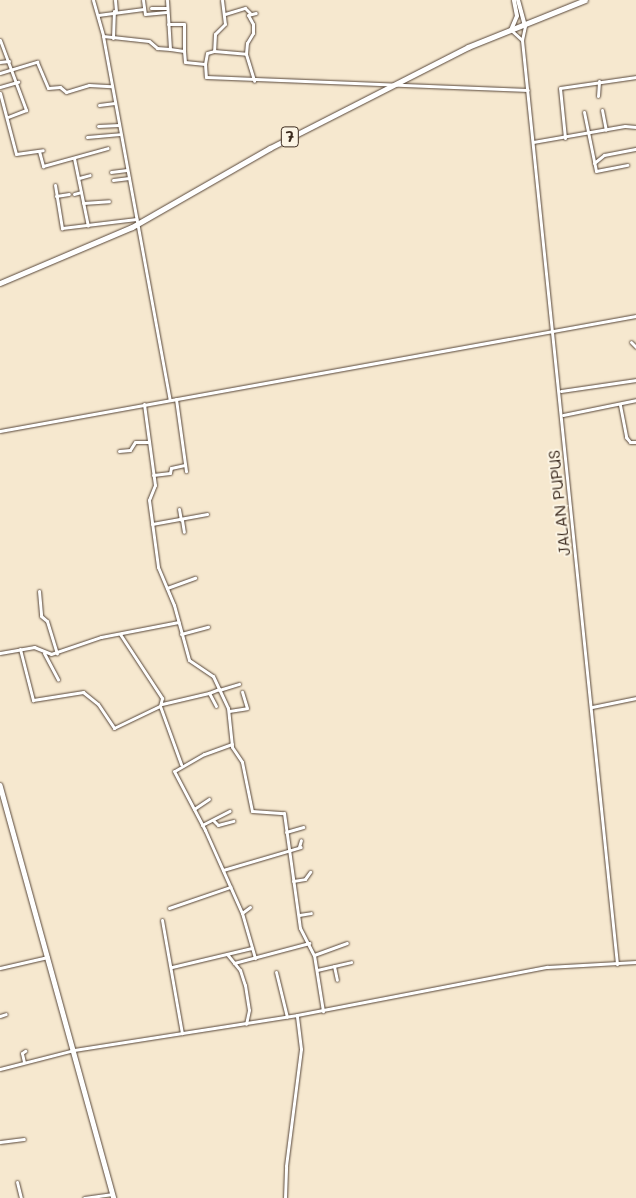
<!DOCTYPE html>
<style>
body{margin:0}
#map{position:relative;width:636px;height:1198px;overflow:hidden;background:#f6e8cf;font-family:Mali,sans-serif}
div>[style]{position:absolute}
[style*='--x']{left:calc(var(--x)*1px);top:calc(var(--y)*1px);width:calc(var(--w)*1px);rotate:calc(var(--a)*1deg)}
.roads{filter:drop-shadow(0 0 1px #574639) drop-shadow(0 0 1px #574639)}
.minor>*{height:3px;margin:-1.5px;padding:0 1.5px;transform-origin:1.5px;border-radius:1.5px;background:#fff}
.tertiary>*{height:4px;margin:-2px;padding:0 2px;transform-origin:2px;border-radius:2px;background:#fff}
.secondary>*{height:4.5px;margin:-2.25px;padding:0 2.25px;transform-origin:2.25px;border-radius:2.25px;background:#fff}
.trunk>*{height:5px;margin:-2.5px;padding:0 2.5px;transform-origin:2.5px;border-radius:2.5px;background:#fff}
span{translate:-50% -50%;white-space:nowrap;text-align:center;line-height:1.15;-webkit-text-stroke:4px #fcf5e5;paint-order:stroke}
.shield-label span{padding:1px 4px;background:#fcf5e5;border:1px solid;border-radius:4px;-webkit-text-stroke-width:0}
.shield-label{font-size:15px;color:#3b2a1e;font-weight:700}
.street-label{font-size:16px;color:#3b2a1e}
</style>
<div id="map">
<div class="roads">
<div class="minor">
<i style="--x:93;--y:0;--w:37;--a:74"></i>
<i style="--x:103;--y:36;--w:370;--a:79.6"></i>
<i style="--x:115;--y:0;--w:11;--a:85"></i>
<i style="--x:143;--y:0;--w:14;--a:82"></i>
<i style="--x:145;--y:14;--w:22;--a:-5"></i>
<i style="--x:167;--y:0;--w:49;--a:86.5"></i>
<i style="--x:170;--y:49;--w:14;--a:8"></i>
<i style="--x:184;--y:51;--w:11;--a:85"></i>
<i style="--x:185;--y:62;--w:20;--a:6"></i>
<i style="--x:205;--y:64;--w:13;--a:86"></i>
<i style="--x:206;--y:77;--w:322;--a:2.3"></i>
<i style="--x:222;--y:0;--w:24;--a:83"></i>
<i style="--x:225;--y:24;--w:14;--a:135"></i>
<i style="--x:215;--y:34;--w:17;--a:93"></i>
<i style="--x:214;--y:51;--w:32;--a:5"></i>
<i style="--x:246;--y:54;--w:28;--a:73"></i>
<i style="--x:151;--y:8;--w:16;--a:0"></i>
<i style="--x:225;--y:14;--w:21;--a:-17"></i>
<i style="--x:245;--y:8;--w:7;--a:45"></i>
<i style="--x:98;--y:15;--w:46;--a:-7.4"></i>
<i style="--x:168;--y:24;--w:16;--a:0"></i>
<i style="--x:184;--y:24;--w:27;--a:90"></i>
<i style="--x:525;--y:26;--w:14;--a:102"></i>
<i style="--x:522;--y:40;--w:929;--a:84.13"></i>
<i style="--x:511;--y:30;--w:15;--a:42"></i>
<i style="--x:103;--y:36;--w:46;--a:6.2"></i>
<i style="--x:149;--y:41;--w:11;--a:41"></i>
<i style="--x:157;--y:48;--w:13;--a:4"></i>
<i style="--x:113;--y:38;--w:27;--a:-88"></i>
<i style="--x:0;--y:40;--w:75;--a:69.6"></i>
<i style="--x:26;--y:110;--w:19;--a:159"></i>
<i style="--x:246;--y:54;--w:11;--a:-85"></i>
<i style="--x:247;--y:43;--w:12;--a:-59"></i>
<i style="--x:253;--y:33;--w:9;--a:-90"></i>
<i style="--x:253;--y:24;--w:10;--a:-119"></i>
<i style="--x:248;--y:15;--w:8;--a:-14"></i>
<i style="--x:0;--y:62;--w:9;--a:-6"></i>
<i style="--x:205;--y:64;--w:11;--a:-80"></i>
<i style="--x:207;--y:53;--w:7;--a:-16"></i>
<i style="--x:0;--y:73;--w:39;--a:-17"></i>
<i style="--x:37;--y:62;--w:28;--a:67"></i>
<i style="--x:48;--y:88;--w:12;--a:-5"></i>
<i style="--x:60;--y:87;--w:8;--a:40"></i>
<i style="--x:66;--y:92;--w:24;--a:-17"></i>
<i style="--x:89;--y:85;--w:22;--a:3"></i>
<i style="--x:0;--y:87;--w:19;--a:-16"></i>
<i style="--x:0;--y:93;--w:63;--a:75.3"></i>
<i style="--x:16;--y:154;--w:27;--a:-8"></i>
<i style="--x:598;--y:96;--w:15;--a:-86"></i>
<i style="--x:99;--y:105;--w:16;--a:-7"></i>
<i style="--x:602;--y:110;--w:20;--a:79"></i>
<i style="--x:584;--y:112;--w:60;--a:78.5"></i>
<i style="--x:596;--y:171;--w:32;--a:-11"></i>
<i style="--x:98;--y:126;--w:21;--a:-3"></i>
<i style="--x:87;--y:137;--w:33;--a:-5"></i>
<i style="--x:565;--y:138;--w:50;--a:-95.7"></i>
<i style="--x:560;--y:88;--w:77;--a:-8.2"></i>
<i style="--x:533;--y:142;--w:93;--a:-9.9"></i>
<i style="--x:625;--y:126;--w:11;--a:5"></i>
<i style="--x:39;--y:151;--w:16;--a:75"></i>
<i style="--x:43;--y:166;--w:67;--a:-15.5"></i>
<i style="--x:74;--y:158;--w:69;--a:78.4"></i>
<i style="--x:594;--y:163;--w:13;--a:-39"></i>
<i style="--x:604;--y:155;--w:33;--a:-11"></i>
<i style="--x:111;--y:172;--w:16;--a:-7"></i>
<i style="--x:79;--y:178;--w:11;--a:-15"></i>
<i style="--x:113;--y:180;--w:16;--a:-7"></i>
<i style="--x:55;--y:185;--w:44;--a:80.8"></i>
<i style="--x:62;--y:228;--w:75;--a:-6.9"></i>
<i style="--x:74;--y:194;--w:7;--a:-16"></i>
<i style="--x:56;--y:196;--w:13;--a:-9"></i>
<i style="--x:83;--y:203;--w:26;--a:-4"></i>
<i style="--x:631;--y:342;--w:7;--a:45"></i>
<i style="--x:561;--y:391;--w:76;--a:-8.3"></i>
<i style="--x:176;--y:399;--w:73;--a:82.1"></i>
<i style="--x:144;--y:404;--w:82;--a:82.3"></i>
<i style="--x:155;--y:485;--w:16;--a:112"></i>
<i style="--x:149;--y:500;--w:68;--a:82.3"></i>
<i style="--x:158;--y:567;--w:41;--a:67.2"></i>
<i style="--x:174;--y:605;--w:57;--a:74.7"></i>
<i style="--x:189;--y:660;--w:29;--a:34"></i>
<i style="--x:213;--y:676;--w:35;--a:65"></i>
<i style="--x:228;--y:708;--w:39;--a:84"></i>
<i style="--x:232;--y:747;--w:18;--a:56"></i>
<i style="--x:242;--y:762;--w:50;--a:78.5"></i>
<i style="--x:252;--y:811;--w:32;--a:4"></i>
<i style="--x:284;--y:813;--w:116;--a:82.1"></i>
<i style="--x:300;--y:928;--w:30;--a:63"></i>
<i style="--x:314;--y:955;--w:57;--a:80.9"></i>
<i style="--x:620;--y:405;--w:33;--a:79"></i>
<i style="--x:626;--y:437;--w:6;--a:51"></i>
<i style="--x:630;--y:442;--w:6;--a:0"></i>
<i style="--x:563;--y:415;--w:75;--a:-11.6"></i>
<i style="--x:0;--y:431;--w:646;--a:-10.25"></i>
<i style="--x:119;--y:451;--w:11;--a:-5"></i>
<i style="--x:130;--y:450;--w:9;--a:-58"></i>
<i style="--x:135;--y:442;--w:14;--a:0"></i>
<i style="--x:153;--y:475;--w:17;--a:-7"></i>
<i style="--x:170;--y:473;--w:5;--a:-79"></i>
<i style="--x:171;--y:468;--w:14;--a:-12"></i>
<i style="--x:179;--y:509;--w:11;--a:80"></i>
<i style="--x:182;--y:520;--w:12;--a:81"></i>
<i style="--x:152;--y:524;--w:56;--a:-10.3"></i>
<i style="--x:167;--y:588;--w:30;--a:-20"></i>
<i style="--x:39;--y:591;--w:25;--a:85"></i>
<i style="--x:41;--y:616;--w:8;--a:40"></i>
<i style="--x:47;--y:621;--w:34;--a:73"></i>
<i style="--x:120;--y:634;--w:77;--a:56.7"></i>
<i style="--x:162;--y:698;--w:8;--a:104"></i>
<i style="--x:160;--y:706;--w:62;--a:70.1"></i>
<i style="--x:181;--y:634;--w:28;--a:-15"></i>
<i style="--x:20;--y:649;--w:53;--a:75.7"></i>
<i style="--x:33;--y:700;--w:51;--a:-9.1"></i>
<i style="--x:83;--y:692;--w:19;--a:39"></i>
<i style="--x:98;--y:704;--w:29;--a:56"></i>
<i style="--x:114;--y:728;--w:51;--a:-25.6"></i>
<i style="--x:0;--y:653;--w:35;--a:-10"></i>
<i style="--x:34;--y:647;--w:18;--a:22"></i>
<i style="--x:51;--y:654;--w:53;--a:-18.8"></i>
<i style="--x:101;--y:637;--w:79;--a:-10.9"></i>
<i style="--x:44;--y:653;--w:30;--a:62"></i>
<i style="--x:219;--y:690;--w:21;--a:-17"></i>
<i style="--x:162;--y:704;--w:48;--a:-13.2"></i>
<i style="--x:216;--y:706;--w:15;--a:-118"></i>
<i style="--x:209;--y:693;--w:11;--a:-22"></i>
<i style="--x:592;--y:707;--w:45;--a:-11.6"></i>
<i style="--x:229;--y:711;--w:18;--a:-9"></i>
<i style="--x:247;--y:708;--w:17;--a:-107"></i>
<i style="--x:232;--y:744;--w:30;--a:160"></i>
<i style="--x:204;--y:754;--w:34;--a:150"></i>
<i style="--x:174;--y:771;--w:67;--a:62.3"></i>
<i style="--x:205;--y:830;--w:91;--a:66"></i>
<i style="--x:242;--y:913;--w:47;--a:73.9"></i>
<i style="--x:194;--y:809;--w:18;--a:-34"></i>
<i style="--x:213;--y:820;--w:7;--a:45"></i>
<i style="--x:218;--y:825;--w:16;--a:-15"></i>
<i style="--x:202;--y:825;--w:31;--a:-27"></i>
<i style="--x:286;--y:832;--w:18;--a:-16"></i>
<i style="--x:299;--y:847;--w:7;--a:-74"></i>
<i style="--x:223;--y:870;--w:81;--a:-16.4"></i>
<i style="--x:293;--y:881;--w:12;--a:-9"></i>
<i style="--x:305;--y:879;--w:9;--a:-54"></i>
<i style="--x:169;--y:908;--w:65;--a:-19"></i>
<i style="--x:242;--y:913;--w:10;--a:-37"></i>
<i style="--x:299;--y:915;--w:12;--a:-9"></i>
<i style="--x:162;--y:920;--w:115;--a:80"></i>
<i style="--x:227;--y:954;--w:21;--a:51"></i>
<i style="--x:240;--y:970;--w:16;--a:72"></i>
<i style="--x:245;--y:985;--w:25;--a:81"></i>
<i style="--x:249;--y:1010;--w:14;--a:102"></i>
<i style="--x:314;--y:955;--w:35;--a:-20"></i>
<i style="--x:234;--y:963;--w:78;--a:-14.9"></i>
<i style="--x:334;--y:966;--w:14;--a:78"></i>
<i style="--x:172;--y:967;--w:82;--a:-13.4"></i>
<i style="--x:0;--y:968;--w:49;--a:-12.9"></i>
<i style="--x:317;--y:970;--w:35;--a:-13"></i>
<i style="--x:276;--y:972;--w:46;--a:76.3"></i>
<i style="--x:0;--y:1016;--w:6;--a:-18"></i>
<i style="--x:24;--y:1062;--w:9;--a:-103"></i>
<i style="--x:22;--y:1053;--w:4;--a:-34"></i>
<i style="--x:0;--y:1069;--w:76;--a:-14.4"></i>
<i style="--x:74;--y:1050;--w:226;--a:-8.9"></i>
<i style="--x:297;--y:1015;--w:255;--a:-10.9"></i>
<i style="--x:547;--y:967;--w:89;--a:-3.2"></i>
<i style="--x:0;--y:1142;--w:24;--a:-7"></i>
<i style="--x:17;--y:1182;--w:16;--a:76"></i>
<i style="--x:84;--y:1198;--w:29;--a:-8"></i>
<i style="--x:285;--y:1198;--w:32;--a:-88"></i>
<i style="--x:286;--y:1166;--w:118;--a:-82.7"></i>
<i style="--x:301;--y:1049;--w:34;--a:-97"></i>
</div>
<div class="tertiary">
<i style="--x:518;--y:0;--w:27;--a:75"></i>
<i style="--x:511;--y:30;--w:15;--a:-67"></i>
<i style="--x:517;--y:16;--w:16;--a:-101"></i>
</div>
<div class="secondary">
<i style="--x:0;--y:785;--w:428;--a:74.6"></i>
</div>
<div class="trunk">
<i style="--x:0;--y:283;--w:143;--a:-23"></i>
<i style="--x:132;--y:227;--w:159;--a:-29.8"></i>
<i style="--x:270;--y:148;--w:222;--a:-27"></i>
<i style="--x:468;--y:47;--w:126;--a:-21.9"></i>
</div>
</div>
<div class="shield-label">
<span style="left:290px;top:137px">7</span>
</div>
<div class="street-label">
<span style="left:559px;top:503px;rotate:-96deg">JALAN PUPUS</span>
</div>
</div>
